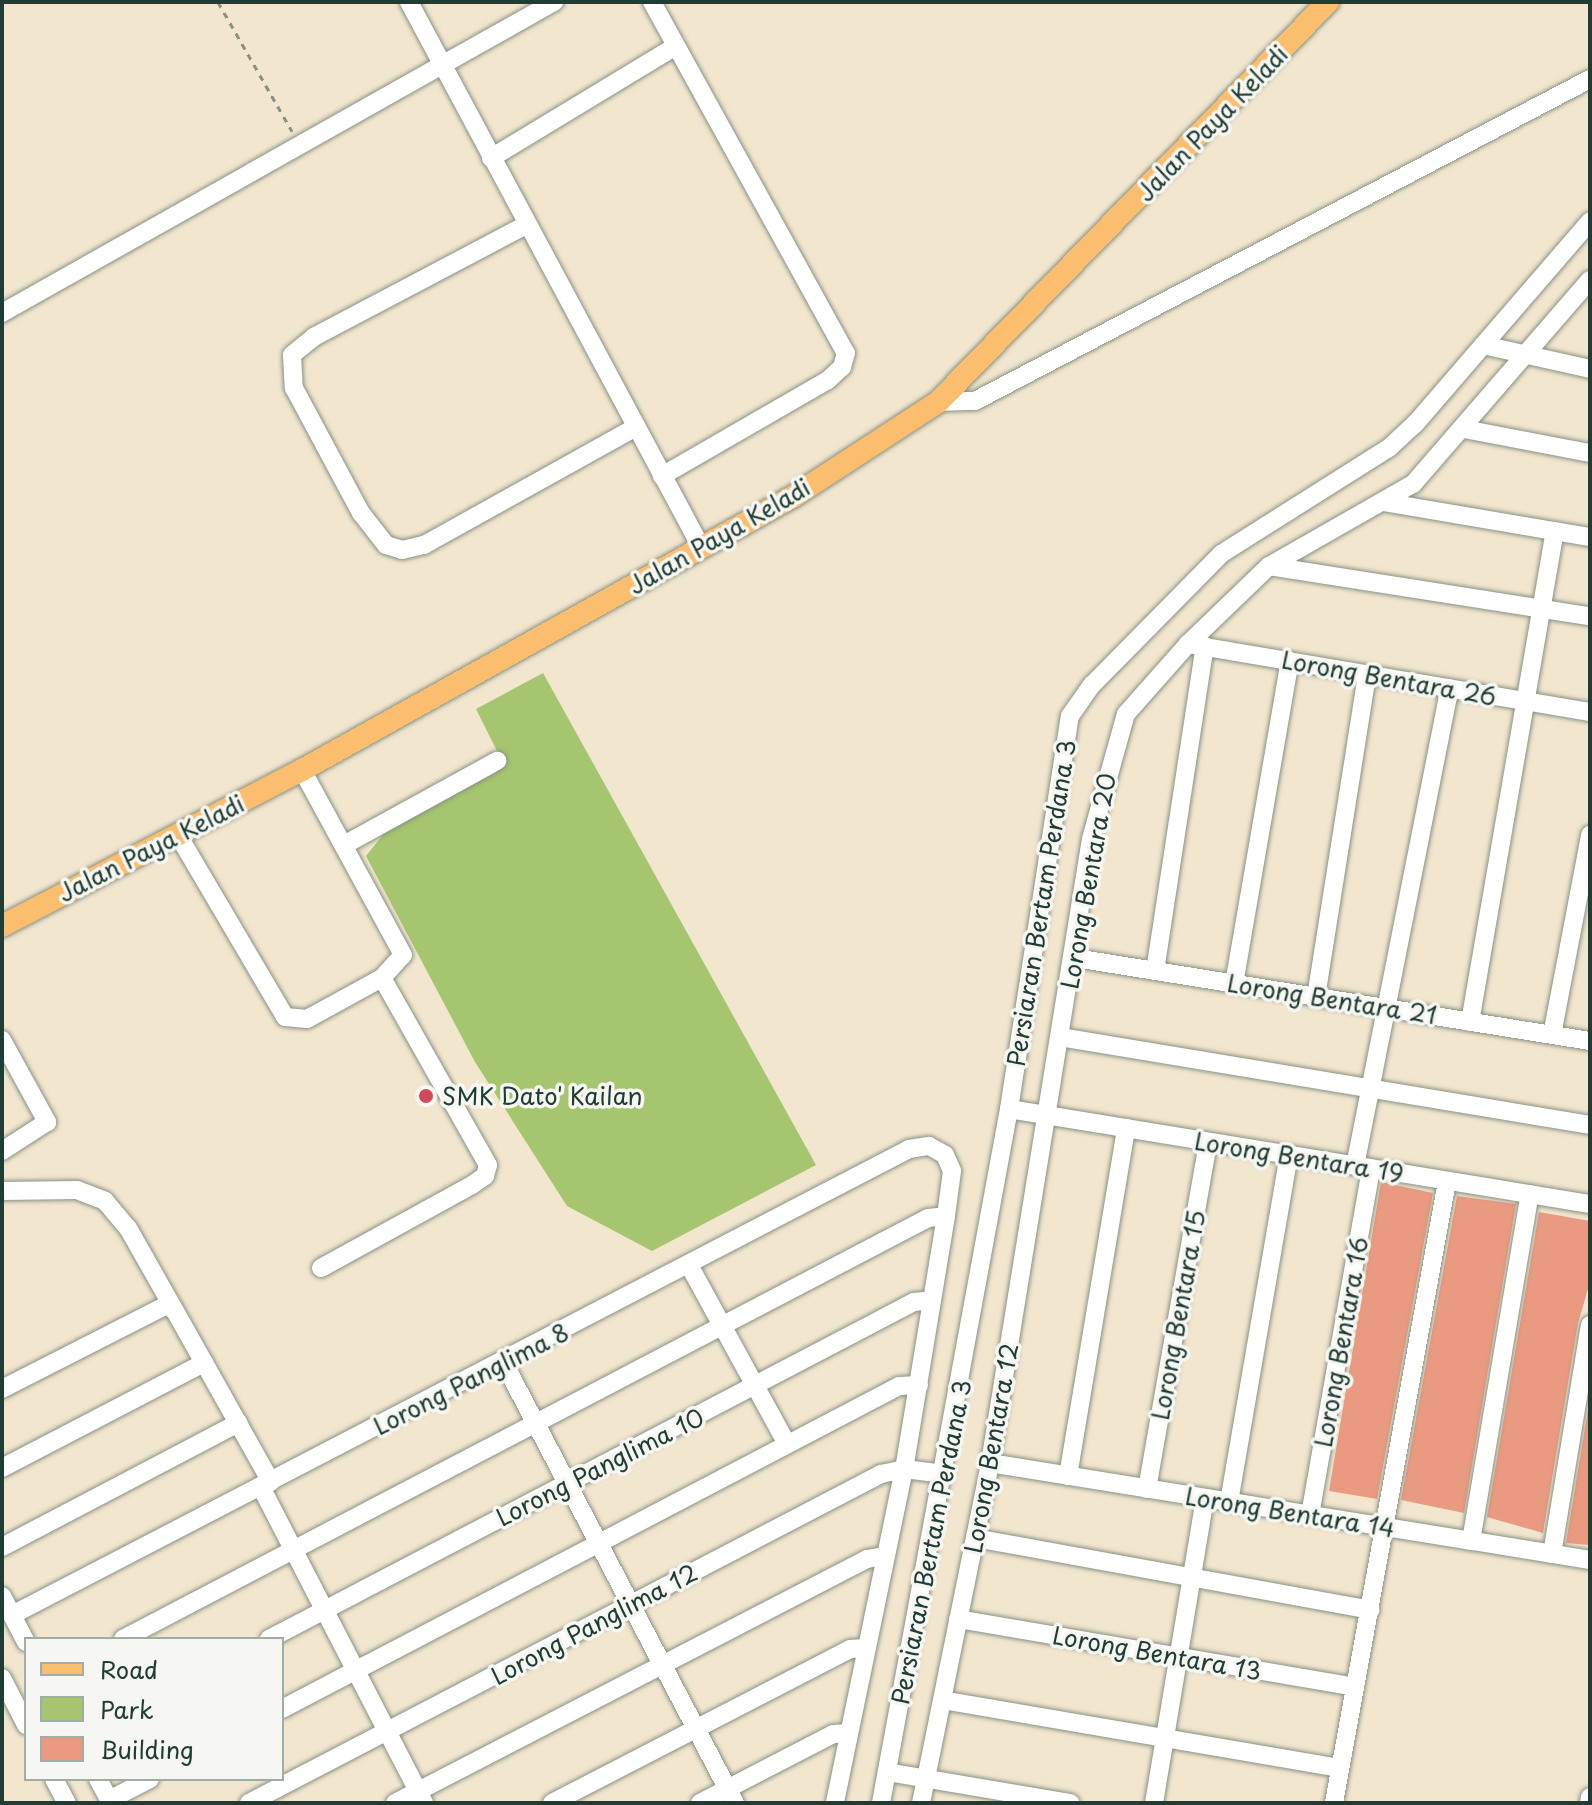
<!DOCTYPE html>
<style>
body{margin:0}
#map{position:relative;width:1592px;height:1805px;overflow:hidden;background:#f2e6cf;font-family:"Playpen Sans",sans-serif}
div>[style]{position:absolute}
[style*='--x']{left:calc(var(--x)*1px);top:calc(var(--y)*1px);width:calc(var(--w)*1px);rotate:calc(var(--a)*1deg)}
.green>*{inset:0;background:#a5c56e}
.building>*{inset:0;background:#ea9a80}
.path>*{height:3px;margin-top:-1.5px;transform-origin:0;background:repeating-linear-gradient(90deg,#889282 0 6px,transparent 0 12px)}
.roads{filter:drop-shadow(0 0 2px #889282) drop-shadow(0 0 2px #889282)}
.minor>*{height:18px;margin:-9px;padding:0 9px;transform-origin:9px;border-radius:9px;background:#fff}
.major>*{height:22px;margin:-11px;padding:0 11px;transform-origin:11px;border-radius:11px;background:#fbbd6e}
.dots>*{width:22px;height:22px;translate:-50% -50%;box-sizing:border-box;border:4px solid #f6f6f2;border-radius:50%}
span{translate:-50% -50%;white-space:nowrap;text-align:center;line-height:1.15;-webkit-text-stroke:7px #f6f6f2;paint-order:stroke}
.street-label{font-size:24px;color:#1f3d34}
.poi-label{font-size:24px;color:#1f3d34}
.left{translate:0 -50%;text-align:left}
.frame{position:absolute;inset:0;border:4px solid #1f3d34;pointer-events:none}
.legend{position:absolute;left:24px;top:1637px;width:260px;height:144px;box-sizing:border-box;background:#f6f6f2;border:2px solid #a0aca6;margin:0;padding:10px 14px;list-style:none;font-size:24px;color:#1f3d34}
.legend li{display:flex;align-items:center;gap:16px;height:40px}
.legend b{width:40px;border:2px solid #a0aca6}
</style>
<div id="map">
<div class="green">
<i style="clip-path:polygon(543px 673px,816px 1165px,652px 1251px,567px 1206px,475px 1062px,366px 856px,386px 831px,504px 765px,476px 709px)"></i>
</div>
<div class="building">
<i style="clip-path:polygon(1381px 1182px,1433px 1193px,1377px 1499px,1329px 1491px)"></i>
<i style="clip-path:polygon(1457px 1196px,1516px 1204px,1464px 1513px,1401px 1500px)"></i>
<i style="clip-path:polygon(1539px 1212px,1590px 1221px,1590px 1282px,1578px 1323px,1543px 1533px,1487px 1517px)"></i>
<i style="clip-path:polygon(1590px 1398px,1590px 1545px,1566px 1543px)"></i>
</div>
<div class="path">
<i style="--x:218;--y:2;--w:149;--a:60.2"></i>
</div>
<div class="roads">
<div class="minor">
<i style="--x:409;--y:2;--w:618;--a:61.82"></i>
<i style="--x:652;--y:2;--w:401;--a:61.1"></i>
<i style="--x:846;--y:353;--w:15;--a:106"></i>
<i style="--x:842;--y:367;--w:19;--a:137"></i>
<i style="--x:828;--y:380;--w:192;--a:150"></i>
<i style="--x:491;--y:158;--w:216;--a:-31.2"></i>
<i style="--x:526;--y:225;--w:240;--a:152.2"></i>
<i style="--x:314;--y:337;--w:28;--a:141"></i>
<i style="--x:292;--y:355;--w:33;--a:87"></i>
<i style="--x:294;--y:388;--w:142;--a:61.8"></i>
<i style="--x:361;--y:513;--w:41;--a:52"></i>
<i style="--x:386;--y:545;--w:17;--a:17"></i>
<i style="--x:402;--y:550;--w:23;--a:-13"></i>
<i style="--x:424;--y:545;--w:243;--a:-29.1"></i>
<i style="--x:2;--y:313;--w:634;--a:-29.4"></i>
<i style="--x:1483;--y:345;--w:110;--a:12.6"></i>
<i style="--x:938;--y:402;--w:37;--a:-2"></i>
<i style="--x:975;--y:401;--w:694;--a:-27.64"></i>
<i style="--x:1464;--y:429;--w:128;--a:10.8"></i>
<i style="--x:1383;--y:502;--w:210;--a:9.6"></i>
<i style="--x:1269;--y:566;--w:325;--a:8.9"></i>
<i style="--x:1188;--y:644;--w:408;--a:9.6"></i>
<i style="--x:178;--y:835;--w:211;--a:59.5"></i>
<i style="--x:285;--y:1017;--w:22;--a:5"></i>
<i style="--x:307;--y:1019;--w:85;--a:-28.7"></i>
<i style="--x:382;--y:978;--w:31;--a:-48"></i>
<i style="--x:403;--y:955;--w:211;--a:-118.6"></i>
<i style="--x:344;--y:845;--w:175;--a:-28.8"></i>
<i style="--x:1075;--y:958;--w:522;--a:9.16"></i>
<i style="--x:1155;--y:971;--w:329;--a:-81.3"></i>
<i style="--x:1234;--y:984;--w:328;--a:-80.2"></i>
<i style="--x:1316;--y:997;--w:327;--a:-81"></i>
<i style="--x:1470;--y:1022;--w:498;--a:-80.2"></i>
<i style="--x:1552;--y:1035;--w:204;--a:-79.2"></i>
<i style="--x:1060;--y:1037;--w:537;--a:9.43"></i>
<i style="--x:2;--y:1040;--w:94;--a:61.2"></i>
<i style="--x:47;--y:1122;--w:54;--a:147.2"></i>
<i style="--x:1009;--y:1109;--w:589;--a:9.29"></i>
<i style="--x:1355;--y:1166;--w:487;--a:-78.8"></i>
<i style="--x:2;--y:1191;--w:75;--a:-0.8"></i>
<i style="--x:77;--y:1190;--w:30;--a:21"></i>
<i style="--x:105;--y:1201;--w:35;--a:50"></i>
<i style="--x:128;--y:1228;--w:95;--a:60.5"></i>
<i style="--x:689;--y:1265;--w:204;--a:61.3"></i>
<i style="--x:321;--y:1268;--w:172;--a:-28.8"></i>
<i style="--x:472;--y:1185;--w:16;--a:-35"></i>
<i style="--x:485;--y:1176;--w:11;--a:-75"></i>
<i style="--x:488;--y:1165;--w:215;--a:-119.5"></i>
<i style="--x:504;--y:1363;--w:497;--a:62.3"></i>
<i style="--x:2;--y:1389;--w:185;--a:-27"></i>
<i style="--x:167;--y:1305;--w:10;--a:37"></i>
<i style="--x:175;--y:1311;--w:196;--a:60.7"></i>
<i style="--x:990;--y:1463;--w:608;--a:9.18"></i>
<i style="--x:2;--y:1468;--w:228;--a:-27.5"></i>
<i style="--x:1068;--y:1476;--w:353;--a:-80.5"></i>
<i style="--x:261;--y:1487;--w:356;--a:62.7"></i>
<i style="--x:1147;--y:1489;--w:352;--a:-80"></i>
<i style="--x:1229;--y:1502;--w:352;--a:-80.2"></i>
<i style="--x:1310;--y:1515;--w:352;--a:-80"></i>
<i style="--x:975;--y:1538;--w:402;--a:10.3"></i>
<i style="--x:1471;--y:1541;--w:352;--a:-80.4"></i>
<i style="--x:2;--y:1547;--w:267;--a:-27.7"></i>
<i style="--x:1552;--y:1554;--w:232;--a:-80.6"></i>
<i style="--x:2;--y:1596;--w:52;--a:62.4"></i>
<i style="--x:12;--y:1615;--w:1011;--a:-27.45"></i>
<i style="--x:909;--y:1149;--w:20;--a:-9"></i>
<i style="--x:929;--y:1146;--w:18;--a:29"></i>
<i style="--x:945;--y:1155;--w:17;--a:66"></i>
<i style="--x:952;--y:1171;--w:45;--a:97.6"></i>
<i style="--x:946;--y:1216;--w:256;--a:99.4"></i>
<i style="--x:904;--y:1469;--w:341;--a:101.7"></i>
<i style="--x:958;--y:1619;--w:403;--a:9.7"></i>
<i style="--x:123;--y:1639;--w:908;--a:-27.61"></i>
<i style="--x:928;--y:1218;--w:18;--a:-6"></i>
<i style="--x:269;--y:1639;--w:728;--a:-27.59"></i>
<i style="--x:914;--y:1302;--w:18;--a:-6"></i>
<i style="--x:2;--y:1678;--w:53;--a:62.9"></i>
<i style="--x:942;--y:1700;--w:404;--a:9.7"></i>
<i style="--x:282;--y:1709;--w:696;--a:-27.63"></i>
<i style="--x:899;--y:1386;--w:20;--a:-3"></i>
<i style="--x:887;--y:1772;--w:186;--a:9.6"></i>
<i style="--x:54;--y:1779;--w:27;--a:62"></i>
<i style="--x:98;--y:1779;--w:27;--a:62"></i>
<i style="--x:109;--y:1800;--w:46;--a:-27.1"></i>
<i style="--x:249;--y:1803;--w:713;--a:-27.5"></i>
<i style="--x:881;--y:1474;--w:24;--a:-12"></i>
<i style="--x:904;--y:1469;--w:41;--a:7"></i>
<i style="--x:395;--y:1803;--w:531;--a:-27.34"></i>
<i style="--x:867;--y:1559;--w:17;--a:-10"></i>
<i style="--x:552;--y:1803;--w:335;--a:-27.3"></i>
<i style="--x:850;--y:1649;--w:14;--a:-4"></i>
<i style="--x:700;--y:1803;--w:150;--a:-27.4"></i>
<i style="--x:833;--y:1734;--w:15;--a:-4"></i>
<i style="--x:881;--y:1803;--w:706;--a:-79.55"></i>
<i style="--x:1009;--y:1109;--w:398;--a:-81.2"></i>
<i style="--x:1070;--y:716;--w:38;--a:-55"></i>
<i style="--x:1092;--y:685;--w:184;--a:-45.4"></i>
<i style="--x:1221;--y:554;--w:200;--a:-32.3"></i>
<i style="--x:1390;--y:447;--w:34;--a:-43"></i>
<i style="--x:1415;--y:424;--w:268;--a:-49.2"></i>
<i style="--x:921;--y:1803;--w:347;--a:-78.5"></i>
<i style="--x:990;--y:1463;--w:632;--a:-80.81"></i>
<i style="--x:1091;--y:839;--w:130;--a:-74.4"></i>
<i style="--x:1126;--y:714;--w:94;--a:-48.5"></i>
<i style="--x:1188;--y:644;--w:112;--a:-43.9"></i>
<i style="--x:1269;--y:566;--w:166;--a:-29.7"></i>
<i style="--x:1413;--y:484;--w:270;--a:-49.1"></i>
<i style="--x:1154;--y:1803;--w:309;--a:-80.5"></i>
<i style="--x:1334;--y:1803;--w:632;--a:-79.7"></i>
<i style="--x:1589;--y:1803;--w:6;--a:-81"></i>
</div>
<div class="major">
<i style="--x:2;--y:926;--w:338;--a:-27.5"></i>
<i style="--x:302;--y:770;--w:563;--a:-29.11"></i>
<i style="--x:794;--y:496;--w:172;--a:-33.1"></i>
<i style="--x:938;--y:402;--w:559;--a:-45.73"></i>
</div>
</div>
<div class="dots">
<i style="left:426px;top:1096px;background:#d1495b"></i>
</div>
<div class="street-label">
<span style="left:1212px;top:123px;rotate:-46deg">Jalan Paya Keladi</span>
<span style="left:719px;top:536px;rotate:-30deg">Jalan Paya Keladi</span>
<span style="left:1389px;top:678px;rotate:10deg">Lorong Bentara 26</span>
<span style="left:151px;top:848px;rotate:-27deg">Jalan Paya Keladi</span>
<span style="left:1088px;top:881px;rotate:-80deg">Lorong Bentara 20</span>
<span style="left:1041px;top:903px;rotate:-81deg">Persiaran Bertam Perdana 3</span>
<span style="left:1332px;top:999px;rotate:9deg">Lorong Bentara 21</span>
<span style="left:1299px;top:1157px;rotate:9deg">Lorong Bentara 19</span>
<span style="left:1178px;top:1315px;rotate:-80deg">Lorong Bentara 15</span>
<span style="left:1341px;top:1342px;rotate:-80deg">Lorong Bentara 16</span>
<span style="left:471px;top:1379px;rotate:-27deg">Lorong Panglima 8</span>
<span style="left:991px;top:1448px;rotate:-80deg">Lorong Bentara 12</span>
<span style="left:600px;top:1467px;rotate:-27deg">Lorong Panglima 10</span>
<span style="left:1290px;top:1512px;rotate:9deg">Lorong Bentara 14</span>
<span style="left:931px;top:1542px;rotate:-79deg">Persiaran Bertam Perdana 3</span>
<span style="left:594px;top:1624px;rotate:-28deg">Lorong Panglima 12</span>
<span style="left:1157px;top:1653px;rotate:10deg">Lorong Bentara 13</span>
</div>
<div class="poi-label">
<span class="left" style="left:442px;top:1096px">SMK Dato' Kailan</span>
</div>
<div class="frame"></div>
<ul class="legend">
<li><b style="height:10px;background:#fbbd6e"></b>Road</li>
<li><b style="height:22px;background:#a5c56e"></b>Park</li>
<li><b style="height:22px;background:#ea9a80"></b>Building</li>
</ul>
</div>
